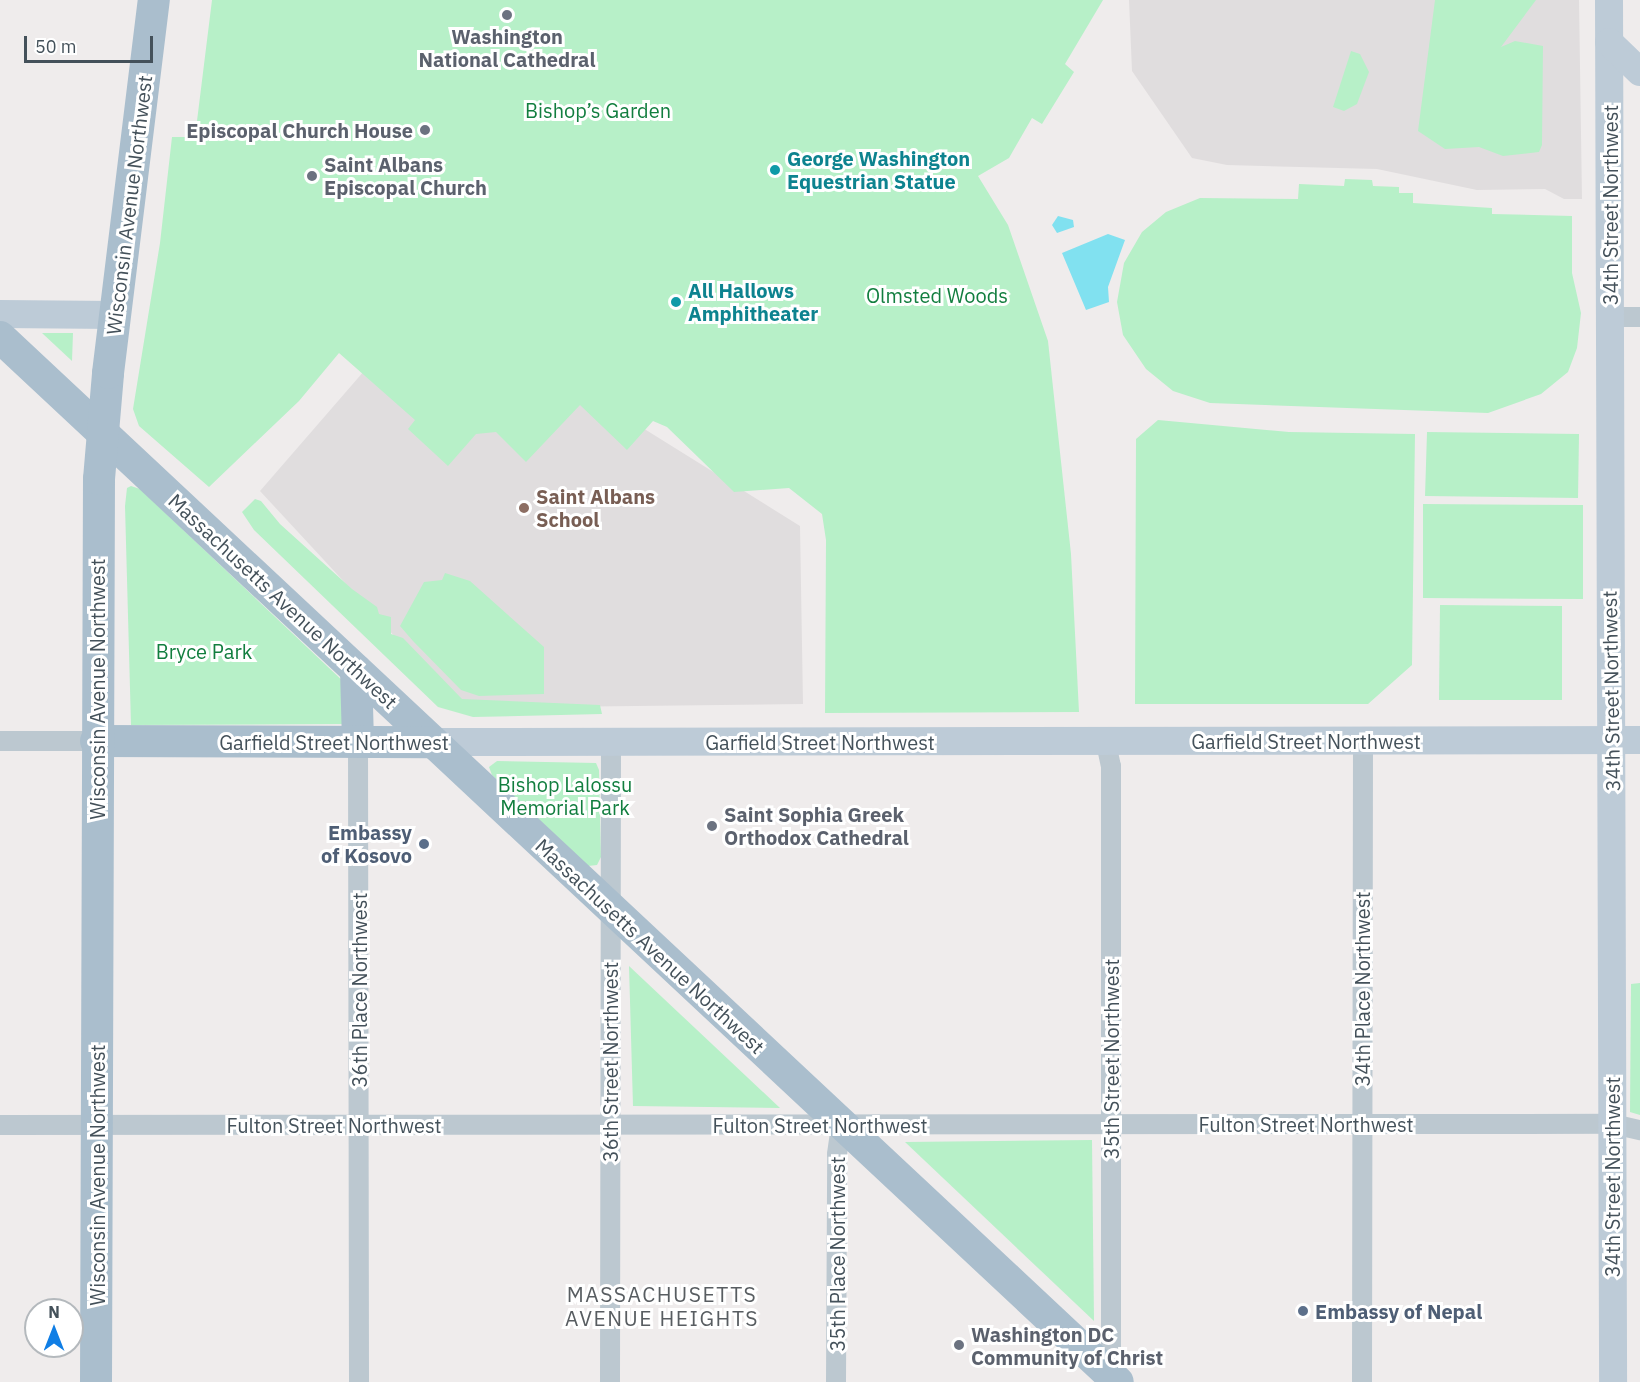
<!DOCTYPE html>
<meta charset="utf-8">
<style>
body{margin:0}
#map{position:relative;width:1640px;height:1382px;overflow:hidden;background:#efecec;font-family:"IBM Plex Sans",sans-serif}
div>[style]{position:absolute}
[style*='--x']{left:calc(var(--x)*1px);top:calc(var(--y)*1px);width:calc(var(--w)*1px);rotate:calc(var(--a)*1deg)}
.education>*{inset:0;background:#e0ddde}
.green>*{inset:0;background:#b7f0c8}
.water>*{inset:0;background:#81e1f0}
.street>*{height:20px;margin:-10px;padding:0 10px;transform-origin:10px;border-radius:10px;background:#bcc8d0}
.secondary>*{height:28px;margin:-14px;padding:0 14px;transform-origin:14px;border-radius:14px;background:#bdcbd7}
.primary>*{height:32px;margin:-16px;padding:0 16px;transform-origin:16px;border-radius:16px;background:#aabecd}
.dots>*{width:16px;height:16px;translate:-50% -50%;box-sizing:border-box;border:3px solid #fff;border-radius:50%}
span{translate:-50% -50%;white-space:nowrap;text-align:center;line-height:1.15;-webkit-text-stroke:6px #fff;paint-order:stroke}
.worship-label{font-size:20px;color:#5b616d;font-weight:700}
.right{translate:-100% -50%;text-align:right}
.left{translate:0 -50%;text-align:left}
.park-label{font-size:20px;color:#127e3f}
.culture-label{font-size:20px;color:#0d838f;font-weight:700}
.street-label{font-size:20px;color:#44515a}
.education-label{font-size:20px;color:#785e54;font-weight:700}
.service-label{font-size:20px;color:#4e5e75;font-weight:700}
.neighbourhood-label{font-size:21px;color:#585d61;letter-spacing:1.5px}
.north{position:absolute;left:24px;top:1298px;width:60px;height:60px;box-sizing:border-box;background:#fff;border:2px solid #b4b9bd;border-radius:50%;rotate:0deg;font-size:16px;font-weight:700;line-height:24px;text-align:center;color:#44515a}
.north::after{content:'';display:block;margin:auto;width:21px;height:27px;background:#107ee5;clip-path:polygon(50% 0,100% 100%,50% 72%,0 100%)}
.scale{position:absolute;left:24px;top:36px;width:129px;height:27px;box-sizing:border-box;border:3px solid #44515a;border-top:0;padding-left:8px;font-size:18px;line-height:21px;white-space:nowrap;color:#44515a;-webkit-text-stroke:4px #fff;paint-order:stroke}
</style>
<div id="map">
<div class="education">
<i style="clip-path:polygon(1129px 0,1579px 0,1582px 199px,1564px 199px,1545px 189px,1477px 190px,1377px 169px,1227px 165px,1192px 158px,1132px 71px)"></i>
<i style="clip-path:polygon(485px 314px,630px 420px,800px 526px,803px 704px,461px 708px,260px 491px,371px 363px)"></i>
</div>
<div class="green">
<i style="clip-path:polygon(212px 0,1103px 0,1065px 64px,1074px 72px,1042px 124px,1032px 118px,1009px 158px,978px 176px,1008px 225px,1048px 341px,1071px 554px,1079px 712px,825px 713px,826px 540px,822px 514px,789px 488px,734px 492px,667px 427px,653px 421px,627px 450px,580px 405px,526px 462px,496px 432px,476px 434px,448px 466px,408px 429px,415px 420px,339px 353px,299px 401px,209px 487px,139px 426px,133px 409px,160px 243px,172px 137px,195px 137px)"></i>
<i style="clip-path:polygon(1435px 0,1536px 0,1501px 47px,1515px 41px,1543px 46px,1542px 145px,1539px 152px,1503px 156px,1479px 147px,1445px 149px,1418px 131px)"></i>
<i style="clip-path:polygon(1351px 51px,1360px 54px,1369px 72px,1357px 104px,1344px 111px,1333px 107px)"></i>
<i style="clip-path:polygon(1345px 179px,1372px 180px,1373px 186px,1399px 187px,1399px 193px,1413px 193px,1413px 203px,1492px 208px,1492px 214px,1572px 216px,1572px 273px,1581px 313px,1577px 348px,1568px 372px,1541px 394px,1488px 413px,1210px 403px,1173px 391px,1146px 369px,1123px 335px,1117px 302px,1124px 263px,1142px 232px,1166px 212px,1200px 198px,1298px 199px,1299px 184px,1344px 186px)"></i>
<i style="clip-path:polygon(42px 333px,73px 333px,72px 361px)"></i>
<i style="clip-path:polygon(1158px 420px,1289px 432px,1415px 434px,1412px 665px,1368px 704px,1135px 704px,1136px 439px)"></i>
<i style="clip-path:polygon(1427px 432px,1579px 434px,1578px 498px,1425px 496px)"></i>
<i style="clip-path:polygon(131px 486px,140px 489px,346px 684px,347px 724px,131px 725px,125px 506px,127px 488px)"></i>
<i style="clip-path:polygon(255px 499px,261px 501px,280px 524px,352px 589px,377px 607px,379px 614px,391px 617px,391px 634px,403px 638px,462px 699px,600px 705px,602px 714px,473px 717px,438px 707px,254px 530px,242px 512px)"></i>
<i style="clip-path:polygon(1423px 504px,1583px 505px,1583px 599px,1423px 598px)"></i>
<i style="clip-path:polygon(445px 573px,470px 581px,544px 647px,544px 694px,479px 696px,461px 690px,413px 641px,400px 626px,424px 582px,442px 580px)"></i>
<i style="clip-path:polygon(1440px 605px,1562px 606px,1562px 700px,1439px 700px)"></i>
<i style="clip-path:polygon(497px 761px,596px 763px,599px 770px,601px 857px,597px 865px,588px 866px,492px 775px,489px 767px)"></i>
<i style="clip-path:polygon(629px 966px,780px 1108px,633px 1106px)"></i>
<i style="clip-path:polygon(1640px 983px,1640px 1115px,1630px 1112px,1631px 984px)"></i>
<i style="clip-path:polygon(1092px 1140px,1094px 1321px,905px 1142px)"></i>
</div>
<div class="water">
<i style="clip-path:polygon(1058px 216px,1073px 220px,1074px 227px,1057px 233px,1052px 225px)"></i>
<i style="clip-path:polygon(1108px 234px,1125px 240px,1108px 287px,1109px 302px,1086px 310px,1062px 253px)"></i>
</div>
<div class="street">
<i style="--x:1610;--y:317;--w:30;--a:0"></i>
<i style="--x:0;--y:741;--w:96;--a:0"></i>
<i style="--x:358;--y:742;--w:640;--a:89.91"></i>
<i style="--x:1106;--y:743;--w:24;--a:78"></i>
<i style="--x:1111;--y:766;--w:610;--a:90"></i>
<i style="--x:0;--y:1125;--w:1613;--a:-0.04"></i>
<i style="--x:1613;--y:1124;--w:28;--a:13"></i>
<i style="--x:610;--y:1382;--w:640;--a:-89.91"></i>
<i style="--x:836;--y:1382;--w:228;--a:-89.7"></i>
<i style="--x:837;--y:1154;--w:28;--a:-82"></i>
<i style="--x:1362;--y:1382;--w:641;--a:-89.91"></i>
</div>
<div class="secondary">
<i style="--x:1609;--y:0;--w:1382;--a:89.83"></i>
<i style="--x:1609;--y:42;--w:43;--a:44.1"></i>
<i style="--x:0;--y:314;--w:115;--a:0.5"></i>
<i style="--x:433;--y:742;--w:1207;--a:-0.09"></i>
</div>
<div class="primary">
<i style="--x:0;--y:337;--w:1530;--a:43.07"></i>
<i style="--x:356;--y:670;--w:72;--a:88.4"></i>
<i style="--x:96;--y:741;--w:337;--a:0.2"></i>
<i style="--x:96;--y:1382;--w:903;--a:-89.81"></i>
<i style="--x:99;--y:479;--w:106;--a:-85.1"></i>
<i style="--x:108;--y:373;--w:376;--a:-83"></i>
</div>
<div class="dots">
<i style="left:507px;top:15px;background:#6b7280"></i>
<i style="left:425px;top:130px;background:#6b7280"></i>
<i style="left:775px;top:170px;background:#0f9aa8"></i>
<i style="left:312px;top:176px;background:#6b7280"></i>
<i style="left:676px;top:302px;background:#0f9aa8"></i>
<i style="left:524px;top:508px;background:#8d6e63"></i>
<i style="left:712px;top:826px;background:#6b7280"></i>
<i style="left:424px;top:844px;background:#5c6f8a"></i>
<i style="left:1303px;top:1311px;background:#5c6f8a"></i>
<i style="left:959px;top:1345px;background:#6b7280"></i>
</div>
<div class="worship-label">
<span style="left:507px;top:48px">Washington<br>National Cathedral</span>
<span class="right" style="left:413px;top:130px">Episcopal Church House</span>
<span class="left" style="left:324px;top:176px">Saint Albans<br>Episcopal Church</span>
<span class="left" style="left:724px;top:826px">Saint Sophia Greek<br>Orthodox Cathedral</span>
<span class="left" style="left:971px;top:1346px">Washington DC<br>Community of Christ</span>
</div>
<div class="park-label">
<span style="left:598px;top:110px">Bishop’s Garden</span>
<span style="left:937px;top:295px">Olmsted Woods</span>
<span style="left:204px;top:651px">Bryce Park</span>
<span style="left:565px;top:796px">Bishop Lalossu<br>Memorial Park</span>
</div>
<div class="culture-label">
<span class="left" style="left:787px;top:170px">George Washington<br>Equestrian Statue</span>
<span class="left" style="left:688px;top:302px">All Hallows<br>Amphitheater</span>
</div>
<div class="street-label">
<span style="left:129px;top:205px;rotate:-83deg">Wisconsin Avenue Northwest</span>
<span style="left:1610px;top:205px;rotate:-90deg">34th Street Northwest</span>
<span style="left:283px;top:601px;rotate:43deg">Massachusetts Avenue Northwest</span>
<span style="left:97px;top:689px;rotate:-90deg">Wisconsin Avenue Northwest</span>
<span style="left:1611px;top:691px;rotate:-91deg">34th Street Northwest</span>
<span style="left:1306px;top:741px">Garfield Street Northwest</span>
<span style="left:334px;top:742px">Garfield Street Northwest</span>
<span style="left:820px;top:742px">Garfield Street Northwest</span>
<span style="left:650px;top:946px;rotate:43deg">Massachusetts Avenue Northwest</span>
<span style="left:1362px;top:989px;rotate:-90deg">34th Place Northwest</span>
<span style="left:359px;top:990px;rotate:-90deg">36th Place Northwest</span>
<span style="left:1111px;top:1059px;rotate:-90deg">35th Street Northwest</span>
<span style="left:610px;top:1062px;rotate:-90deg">36th Street Northwest</span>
<span style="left:1306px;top:1124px">Fulton Street Northwest</span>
<span style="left:334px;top:1125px">Fulton Street Northwest</span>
<span style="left:820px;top:1125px">Fulton Street Northwest</span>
<span style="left:97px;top:1175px;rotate:-90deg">Wisconsin Avenue Northwest</span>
<span style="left:1612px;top:1177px;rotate:-90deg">34th Street Northwest</span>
<span style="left:837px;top:1254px;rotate:-90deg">35th Place Northwest</span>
</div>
<div class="education-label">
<span class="left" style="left:536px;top:508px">Saint Albans<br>School</span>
</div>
<div class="service-label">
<span class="right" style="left:412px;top:844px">Embassy<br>of Kosovo</span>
<span class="left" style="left:1315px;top:1311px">Embassy of Nepal</span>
</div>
<div class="neighbourhood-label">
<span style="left:662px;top:1306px">MASSACHUSETTS<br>AVENUE HEIGHTS</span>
</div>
<div class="north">N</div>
<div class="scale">50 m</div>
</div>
